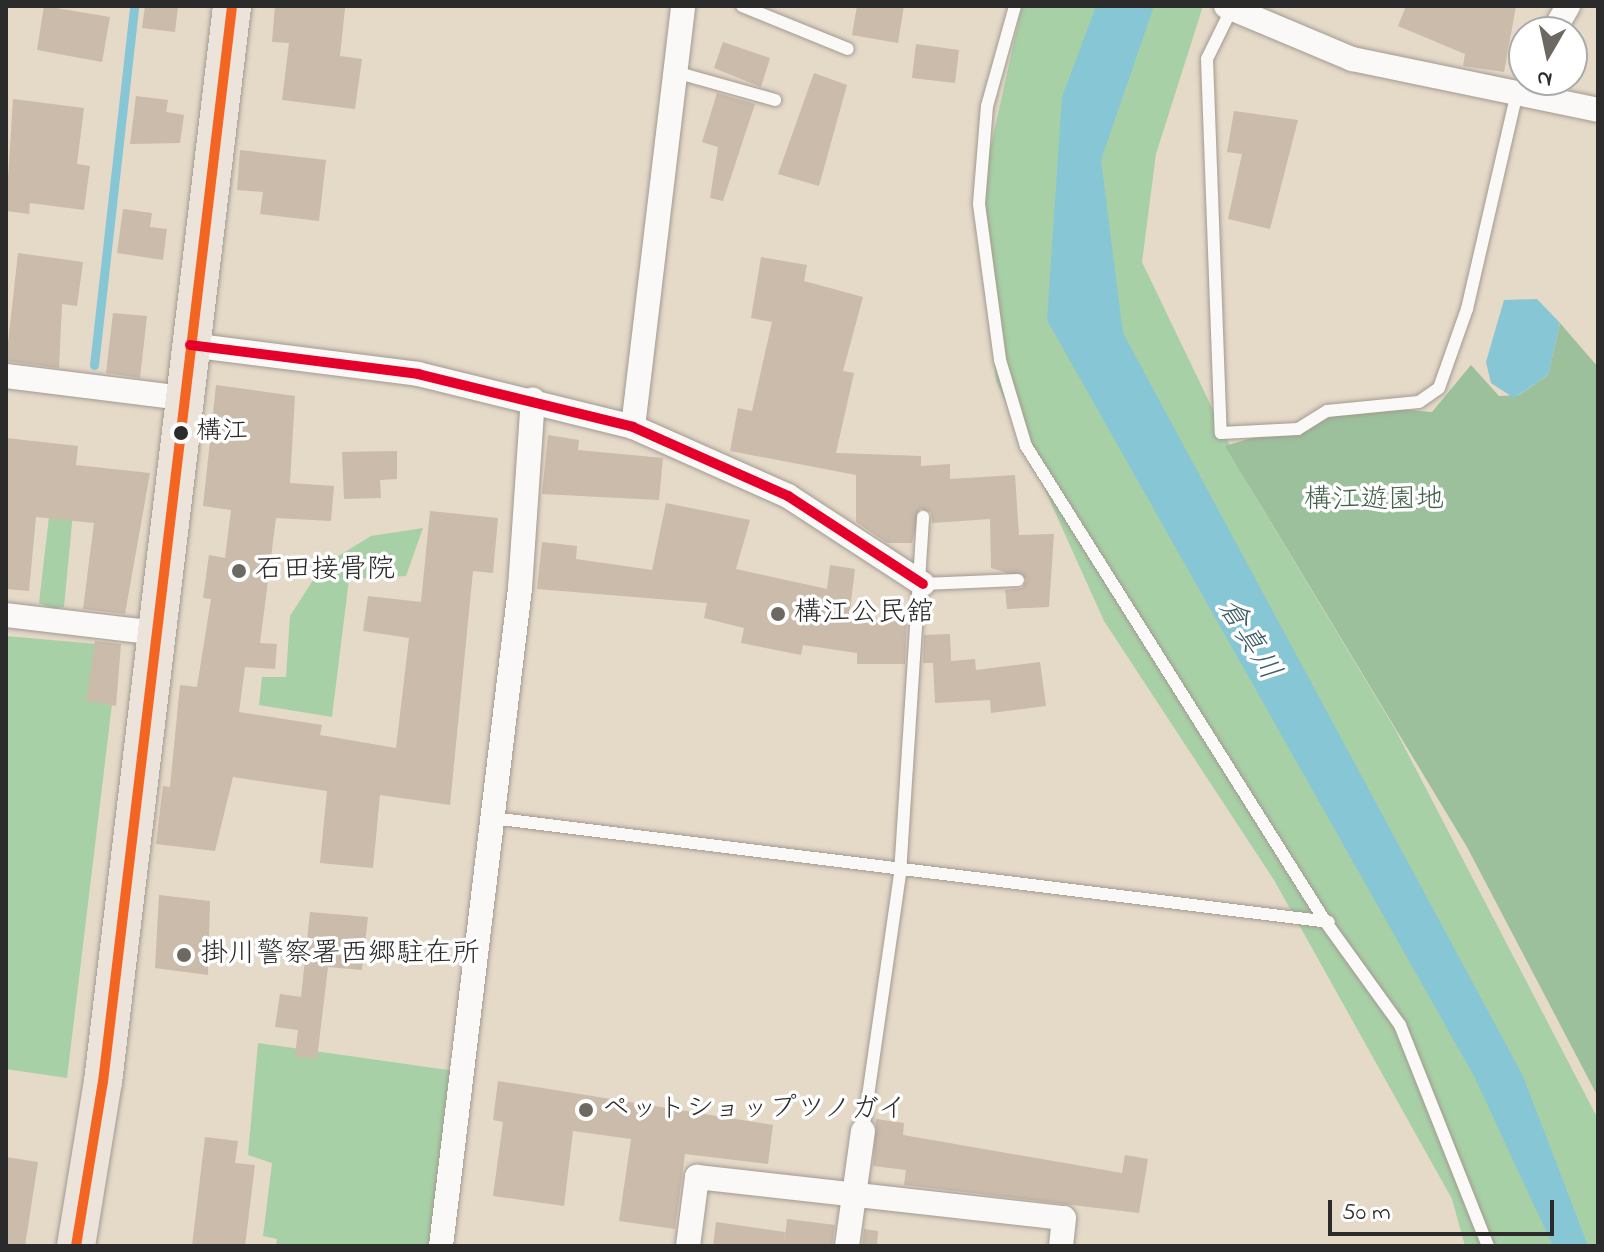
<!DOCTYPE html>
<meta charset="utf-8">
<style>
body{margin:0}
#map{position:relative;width:1604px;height:1252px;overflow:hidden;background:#e5d9c8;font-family:"Indie Flower","Klee One",sans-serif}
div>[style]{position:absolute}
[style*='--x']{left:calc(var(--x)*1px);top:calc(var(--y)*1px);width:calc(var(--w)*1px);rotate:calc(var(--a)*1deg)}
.green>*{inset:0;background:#a8d0a6}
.forest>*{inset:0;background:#9cc09b}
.water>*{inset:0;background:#86c6d5}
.stream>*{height:9px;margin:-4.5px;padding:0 4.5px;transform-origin:4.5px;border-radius:4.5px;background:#86c6d5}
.building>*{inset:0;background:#cabbab}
.roads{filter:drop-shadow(0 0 2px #a19b91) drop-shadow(0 0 2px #a19b91)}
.service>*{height:12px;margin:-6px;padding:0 6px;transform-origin:6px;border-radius:6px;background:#fbf9f7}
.minor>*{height:24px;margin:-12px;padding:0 12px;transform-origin:12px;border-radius:12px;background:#fbf9f7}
.primary>*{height:38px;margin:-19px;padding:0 19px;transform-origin:19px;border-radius:19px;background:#ece3db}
.bus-1>*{height:10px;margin:-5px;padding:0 5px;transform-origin:5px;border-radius:5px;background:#f26522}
.bus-2>*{height:10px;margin:-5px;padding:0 5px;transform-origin:5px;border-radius:5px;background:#e4002b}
.dots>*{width:22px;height:22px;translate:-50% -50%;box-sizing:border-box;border:4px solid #fff;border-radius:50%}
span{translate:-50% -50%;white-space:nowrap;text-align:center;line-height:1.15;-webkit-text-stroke:7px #fff;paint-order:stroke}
.bus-label{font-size:26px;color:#2b2b2b}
.left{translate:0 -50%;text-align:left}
.park-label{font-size:28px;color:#45624c}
.poi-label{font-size:28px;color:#2b2b2b}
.water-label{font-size:30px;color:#3c5e69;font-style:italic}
.frame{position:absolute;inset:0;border:8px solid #2b2b2b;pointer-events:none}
.north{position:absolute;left:1508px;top:16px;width:80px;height:80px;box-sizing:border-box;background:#fff;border:2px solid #aaa;border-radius:50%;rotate:189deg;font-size:22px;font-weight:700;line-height:32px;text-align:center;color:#2b2b2b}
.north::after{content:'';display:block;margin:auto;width:28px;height:36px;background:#6c6862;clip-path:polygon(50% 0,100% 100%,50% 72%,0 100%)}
.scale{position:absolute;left:1328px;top:1200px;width:226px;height:36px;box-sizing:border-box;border:4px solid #2b2b2b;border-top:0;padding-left:10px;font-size:24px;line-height:28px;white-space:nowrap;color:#2b2b2b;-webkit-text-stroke:6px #fff;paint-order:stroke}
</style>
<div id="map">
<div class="green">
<i style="clip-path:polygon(1022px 6px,1203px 6px,1156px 154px,1142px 262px,1252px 491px,1395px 729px,1598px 1119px,1598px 1246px,1465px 1246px,1452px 1199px,1274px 880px,1104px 621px,996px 381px,979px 199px)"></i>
<i style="clip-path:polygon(50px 508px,73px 513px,64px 607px,54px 609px,39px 603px)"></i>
<i style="clip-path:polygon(423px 528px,406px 576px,349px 579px,332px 717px,259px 705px,262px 677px,286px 677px,290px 616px,322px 566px,371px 536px)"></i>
<i style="clip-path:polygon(6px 636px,119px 646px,67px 1078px,6px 1069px)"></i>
<i style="clip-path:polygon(258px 1043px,462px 1072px,441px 1246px,276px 1246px,277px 1239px,263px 1236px,272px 1163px,248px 1155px)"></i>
</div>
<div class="forest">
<i style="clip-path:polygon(1560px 323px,1598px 367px,1598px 1097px,1467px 847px,1225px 446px,1324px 416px,1387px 408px,1432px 412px,1471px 365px,1499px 396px,1519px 395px,1548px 375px)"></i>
</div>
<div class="water">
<i style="clip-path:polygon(1096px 6px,1154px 6px,1101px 160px,1123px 333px,1523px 1076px,1588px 1246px,1553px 1246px,1474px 1076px,1047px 320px,1062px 97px)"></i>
<i style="clip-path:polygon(1537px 299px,1560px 323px,1548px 375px,1514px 398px,1491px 383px,1486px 362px,1504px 300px)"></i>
</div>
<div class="stream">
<i style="--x:94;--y:365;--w:361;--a:-83.6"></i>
</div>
<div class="building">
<i style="clip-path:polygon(44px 6px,110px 17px,102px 62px,37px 50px)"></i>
<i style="clip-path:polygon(145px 6px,178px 6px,175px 32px,142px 28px)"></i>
<i style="clip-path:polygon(275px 6px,345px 8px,340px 56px,362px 59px,355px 109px,282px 100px,289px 43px,272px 42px)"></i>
<i style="clip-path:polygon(857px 6px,904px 6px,898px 43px,852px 35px)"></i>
<i style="clip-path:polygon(1406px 6px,1516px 6px,1504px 72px,1463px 66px,1465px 54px,1398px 26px)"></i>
<i style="clip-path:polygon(723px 42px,770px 58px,761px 87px,714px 68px)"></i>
<i style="clip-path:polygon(916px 44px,959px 50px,955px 83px,912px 78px)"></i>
<i style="clip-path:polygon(814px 73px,847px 85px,819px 186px,778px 174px)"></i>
<i style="clip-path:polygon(717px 93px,755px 104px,723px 201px,710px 198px,718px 147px,702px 142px)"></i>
<i style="clip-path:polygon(136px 96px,168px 100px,166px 112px,184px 115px,180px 143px,130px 144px)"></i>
<i style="clip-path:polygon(13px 99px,84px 108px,77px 164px,90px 166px,84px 210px,30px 203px,29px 214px,6px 211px)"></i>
<i style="clip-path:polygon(1234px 111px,1298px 120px,1270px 229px,1228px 219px,1242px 154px,1227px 152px)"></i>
<i style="clip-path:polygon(240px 150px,326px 160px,319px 221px,260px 214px,263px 192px,237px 190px)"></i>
<i style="clip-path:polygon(123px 209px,152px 213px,150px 227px,167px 229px,163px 260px,117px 253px)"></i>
<i style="clip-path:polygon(18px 253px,83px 262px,77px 306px,62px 304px,59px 368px,6px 361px)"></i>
<i style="clip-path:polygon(761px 257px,807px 265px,804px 281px,863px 297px,843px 371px,854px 373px,836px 453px,921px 456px,921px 466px,950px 464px,950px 479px,1015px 475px,1019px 535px,1054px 534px,1049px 607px,1007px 609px,1005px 590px,1022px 588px,1027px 579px,991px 568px,990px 519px,932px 523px,931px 512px,920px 509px,912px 543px,887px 543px,856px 522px,856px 475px,730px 451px,738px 408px,752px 411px,772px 322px,751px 318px)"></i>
<i style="clip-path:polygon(113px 313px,147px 316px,140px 378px,106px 373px)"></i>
<i style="clip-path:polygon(216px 385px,295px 396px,290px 483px,334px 486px,331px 521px,276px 518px,260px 643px,277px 644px,275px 669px,245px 667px,239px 712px,322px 725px,320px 735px,396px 748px,409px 638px,363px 631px,368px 596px,421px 602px,430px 511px,498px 518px,493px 573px,473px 571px,450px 805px,380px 795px,373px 868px,320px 863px,327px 791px,233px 777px,215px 851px,156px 844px,163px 786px,170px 787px,180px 685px,197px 687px,211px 599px,203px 598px,209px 555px,225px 558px,231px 510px,203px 506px)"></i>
<i style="clip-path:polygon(548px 435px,579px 440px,578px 450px,663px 458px,659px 500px,542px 494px)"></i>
<i style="clip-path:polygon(6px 438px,78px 446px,76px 465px,150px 473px,125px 614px,83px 609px,94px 523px,36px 517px,29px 591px,6px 589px)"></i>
<i style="clip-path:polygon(397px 451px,397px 479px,380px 480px,381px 498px,344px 499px,342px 452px)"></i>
<i style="clip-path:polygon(666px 503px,750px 520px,736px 569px,827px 589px,830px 565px,855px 569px,849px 618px,907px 618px,905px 664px,857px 664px,857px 653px,803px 645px,801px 655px,741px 643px,744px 628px,704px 618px,707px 603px,537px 589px,542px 542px,577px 546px,576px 559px,652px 570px)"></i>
<i style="clip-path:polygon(950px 634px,951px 661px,975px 659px,976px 670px,1040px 662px,1046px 706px,991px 713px,990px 700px,935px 703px,933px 663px,923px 663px,924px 635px)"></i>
<i style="clip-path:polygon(95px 641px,121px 644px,116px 706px,86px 701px)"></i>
<i style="clip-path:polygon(159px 895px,210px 901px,208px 975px,155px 968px)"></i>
<i style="clip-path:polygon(310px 912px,368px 917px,362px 970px,328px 967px,317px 1059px,295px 1056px,298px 1030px,275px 1027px,280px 994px,301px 997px)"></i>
<i style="clip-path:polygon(498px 1081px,773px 1125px,768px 1164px,685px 1154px,675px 1229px,619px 1221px,631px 1139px,573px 1131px,564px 1206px,493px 1196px,503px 1122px,493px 1120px)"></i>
<i style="clip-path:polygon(876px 1119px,904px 1123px,903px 1135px,1122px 1173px,1125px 1155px,1148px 1159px,1139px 1213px,904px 1185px,906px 1170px,873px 1166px)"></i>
<i style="clip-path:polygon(205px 1137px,238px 1141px,235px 1163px,255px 1165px,245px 1246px,192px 1246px)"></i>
<i style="clip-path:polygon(6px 1157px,38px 1162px,25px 1246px,6px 1246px)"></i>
<i style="clip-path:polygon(787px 1219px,835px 1225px,832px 1246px,713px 1246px,716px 1222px,785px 1232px,784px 1245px)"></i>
<i style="clip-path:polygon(864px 1229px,878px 1231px,877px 1246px,862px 1246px)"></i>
</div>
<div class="roads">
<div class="service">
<i style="--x:742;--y:6;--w:114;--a:22.1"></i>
<i style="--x:1015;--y:6;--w:104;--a:105.6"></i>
<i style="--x:987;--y:106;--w:98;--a:94.7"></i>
<i style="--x:979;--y:204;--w:157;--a:82.3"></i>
<i style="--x:1000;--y:360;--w:90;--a:73.2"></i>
<i style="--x:1026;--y:446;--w:561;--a:57.81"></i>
<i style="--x:1325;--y:921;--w:128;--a:54.2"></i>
<i style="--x:1400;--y:1025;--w:238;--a:68.3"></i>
<i style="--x:1233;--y:6;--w:59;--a:116.1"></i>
<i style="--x:1207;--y:59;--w:374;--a:87.9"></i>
<i style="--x:1221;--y:433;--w:77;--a:-3"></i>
<i style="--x:1298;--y:429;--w:34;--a:-32"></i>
<i style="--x:1327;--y:411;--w:92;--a:-5.6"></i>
<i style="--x:1419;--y:402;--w:24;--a:-35"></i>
<i style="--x:1439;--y:388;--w:84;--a:-70.5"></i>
<i style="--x:1467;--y:309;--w:218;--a:-77"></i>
<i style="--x:675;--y:72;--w:104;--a:15.6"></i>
<i style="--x:923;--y:584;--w:95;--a:-2.4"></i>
<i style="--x:492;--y:818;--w:843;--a:7.08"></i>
<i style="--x:863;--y:1131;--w:260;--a:-81.8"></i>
<i style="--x:900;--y:874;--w:358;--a:-86.3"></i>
</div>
<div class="minor">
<i style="--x:1226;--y:6;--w:137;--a:22.8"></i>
<i style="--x:1352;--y:59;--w:251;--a:11.7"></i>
<i style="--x:1553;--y:32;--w:30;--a:-60"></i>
<i style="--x:190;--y:345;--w:230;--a:7.2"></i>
<i style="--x:418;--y:374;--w:221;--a:13.8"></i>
<i style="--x:633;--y:427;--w:170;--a:24"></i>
<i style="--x:788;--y:496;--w:161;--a:33.1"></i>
<i style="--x:6;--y:376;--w:178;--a:7.1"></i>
<i style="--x:633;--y:427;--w:424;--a:-83.2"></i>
<i style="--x:6;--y:615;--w:152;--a:6.8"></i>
<i style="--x:441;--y:1246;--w:663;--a:-83.15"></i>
<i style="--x:520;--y:588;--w:189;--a:-86.1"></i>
<i style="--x:688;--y:1246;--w:70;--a:-82.6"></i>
<i style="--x:697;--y:1177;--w:369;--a:6.4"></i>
<i style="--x:1064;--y:1218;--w:28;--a:96"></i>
<i style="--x:847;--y:1246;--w:116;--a:-82.1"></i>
</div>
<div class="primary">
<i style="--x:76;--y:1246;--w:166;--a:-80.7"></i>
<i style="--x:103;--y:1082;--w:1084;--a:-83.16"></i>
</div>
</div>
<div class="bus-1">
<i style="--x:76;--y:1246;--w:166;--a:-80.7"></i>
<i style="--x:103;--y:1082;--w:1084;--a:-83.16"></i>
</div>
<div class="bus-2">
<i style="--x:190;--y:345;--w:230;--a:7.2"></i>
<i style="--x:418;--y:374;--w:221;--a:13.8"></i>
<i style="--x:633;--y:427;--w:170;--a:24"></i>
<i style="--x:788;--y:496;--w:161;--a:33.1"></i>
</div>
<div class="dots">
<i style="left:181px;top:433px;background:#2b2b2b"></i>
<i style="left:239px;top:571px;background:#6c6862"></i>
<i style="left:778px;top:614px;background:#6c6862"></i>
<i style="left:184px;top:955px;background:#6c6862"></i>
<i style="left:586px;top:1110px;background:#6c6862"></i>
</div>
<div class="bus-label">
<span class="left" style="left:196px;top:433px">構江</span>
</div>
<div class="park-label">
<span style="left:1374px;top:501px">構江遊園地</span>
</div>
<div class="poi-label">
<span class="left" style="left:255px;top:571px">石田接骨院</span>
<span class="left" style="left:794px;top:614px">構江公民舘</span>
<span class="left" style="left:200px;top:955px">掛川警察署西郷駐在所</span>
<span class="left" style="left:602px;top:1110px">ペットショップツノガイ</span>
</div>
<div class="water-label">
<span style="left:1248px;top:640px;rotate:58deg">倉真川</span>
</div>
<div class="frame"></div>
<div class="north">N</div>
<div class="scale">50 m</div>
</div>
